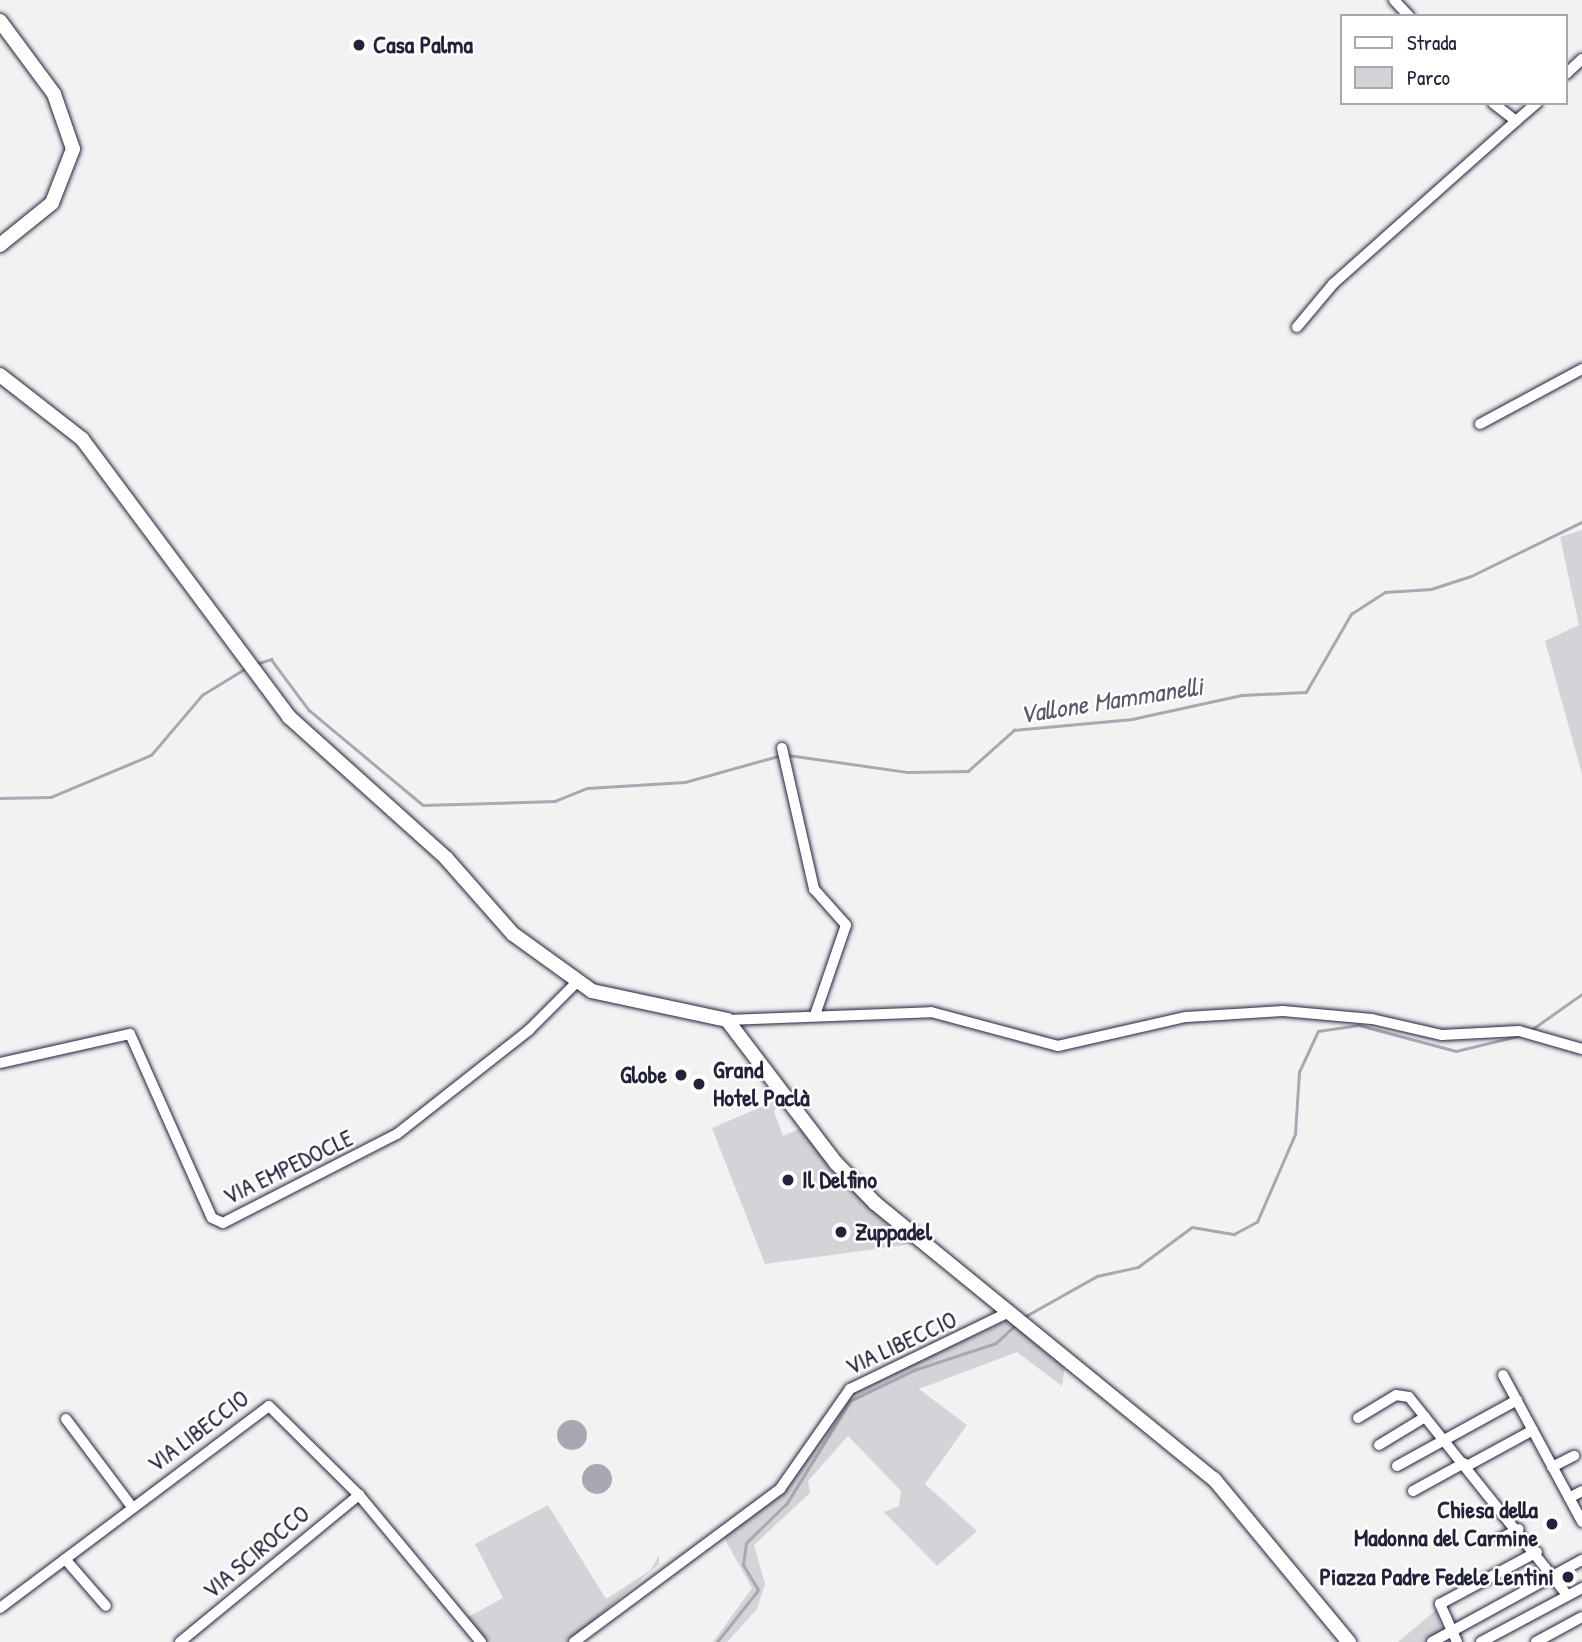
<!DOCTYPE html>
<meta charset="utf-8">
<style>
body{margin:0}
#map{position:relative;width:1582px;height:1642px;overflow:hidden;background:#f2f2f3;font-family:"Patrick Hand",sans-serif}
div>[style]{position:absolute}
[style*='--x']{left:calc(var(--x)*1px);top:calc(var(--y)*1px);width:calc(var(--w)*1px);rotate:calc(var(--a)*1deg)}
.green>*{inset:0;background:#d3d3d8}
.water>*{inset:0;background:#a8a8b2}
.round{border-radius:50%}
.stream>*{height:2.5px;margin:-1.25px;padding:0 1.25px;transform-origin:1.25px;border-radius:1.25px;background:#a8a8b2}
.roads{filter:drop-shadow(0 0 2px #22223b) drop-shadow(0 0 2px #22223b)}
.street>*{height:10px;margin:-5px;padding:0 5px;transform-origin:5px;border-radius:5px;background:#fff}
.secondary>*{height:14px;margin:-7px;padding:0 7px;transform-origin:7px;border-radius:7px;background:#fff}
.dots>*{width:19px;height:19px;translate:-50% -50%;box-sizing:border-box;border:4px solid #fff;border-radius:50%}
span{translate:-50% -50%;white-space:nowrap;text-align:center;line-height:1.15;-webkit-text-stroke:5px #fff;paint-order:stroke}
.poi-label{font-size:24px;color:#22223b;font-weight:700}
.left{translate:0 -50%;text-align:left}
.right{translate:-100% -50%;text-align:right}
.street-label{font-size:24px;color:#22223b}
.water-label{font-size:26px;color:#58586b;font-style:italic}
.legend{position:absolute;left:1340px;top:14px;width:228px;height:91px;box-sizing:border-box;background:#fff;border:2px solid #a7a7b1;margin:0;padding:9px 12px;list-style:none;font-size:21px;color:#22223b}
.legend li{display:flex;align-items:center;gap:14px;height:35px}
.legend b{width:35px;border:2px solid #a7a7b1}
</style>
<div id="map">
<div class="green">
<i style="clip-path:polygon(1582px 530px,1582px 774px,1545px 641px,1579px 625px,1560px 537px)"></i>
<i style="clip-path:polygon(780px 1099px,774px 1112px,783px 1136px,801px 1128px,913px 1244px,765px 1264px,712px 1128px)"></i>
<i style="clip-path:polygon(1008px 1320px,1065px 1366px,1062px 1386px,1017px 1352px,919px 1389px,967px 1425px,925px 1484px,977px 1531px,937px 1566px,884px 1512px,899px 1506px,901px 1491px,848px 1436px,808px 1481px,810px 1493px,754px 1545px,765px 1584px,757px 1609px,727px 1642px,713px 1642px,752px 1588px,722px 1534px,771px 1500px,849px 1393px)"></i>
<i style="clip-path:polygon(548px 1505px,606px 1599px,651px 1570px,659px 1555px,659px 1564px,569px 1642px,484px 1642px,468px 1617px,503px 1598px,475px 1544px)"></i>
<i style="clip-path:polygon(1436px 1610px,1443px 1632px,1425px 1642px,1398px 1642px)"></i>
</div>
<div class="water">
<i class="round" style="left:557px;top:1420px;width:30px;height:30px"></i>
<i class="round" style="left:582px;top:1464px;width:30px;height:30px"></i>
</div>
<div class="stream">
<i style="--x:256;--y:664;--w:16;--a:-18"></i>
<i style="--x:271;--y:659;--w:64;--a:53.3"></i>
<i style="--x:309;--y:710;--w:148;--a:39.8"></i>
<i style="--x:423;--y:805;--w:132;--a:-1.7"></i>
<i style="--x:555;--y:801;--w:35;--a:-22"></i>
<i style="--x:587;--y:788;--w:98;--a:-3.5"></i>
<i style="--x:685;--y:782;--w:101;--a:-15.6"></i>
<i style="--x:788;--y:755;--w:121;--a:8.1"></i>
<i style="--x:908;--y:772;--w:60;--a:-1"></i>
<i style="--x:968;--y:771;--w:62;--a:-41.7"></i>
<i style="--x:1014;--y:730;--w:119;--a:-5.3"></i>
<i style="--x:1132;--y:719;--w:113;--a:-12.3"></i>
<i style="--x:1242;--y:695;--w:64;--a:-2.7"></i>
<i style="--x:1306;--y:692;--w:90;--a:-60"></i>
<i style="--x:1351;--y:614;--w:40;--a:-32.9"></i>
<i style="--x:1385;--y:592;--w:46;--a:-3.7"></i>
<i style="--x:1431;--y:589;--w:40;--a:-18"></i>
<i style="--x:1469;--y:577;--w:126;--a:-26"></i>
<i style="--x:0;--y:798;--w:51;--a:-1.1"></i>
<i style="--x:51;--y:797;--w:108;--a:-22.8"></i>
<i style="--x:151;--y:755;--w:79;--a:-49.6"></i>
<i style="--x:202;--y:695;--w:52;--a:-31.5"></i>
<i style="--x:1531;--y:1030;--w:62;--a:-35.2"></i>
<i style="--x:1024;--y:1317;--w:84;--a:-29.3"></i>
<i style="--x:1097;--y:1276;--w:42;--a:-12.4"></i>
<i style="--x:1138;--y:1267;--w:67;--a:-36.5"></i>
<i style="--x:1192;--y:1227;--w:43;--a:9.5"></i>
<i style="--x:1234;--y:1234;--w:26;--a:-28"></i>
<i style="--x:1257;--y:1222;--w:96;--a:-66.6"></i>
<i style="--x:1295;--y:1134;--w:62;--a:-86.3"></i>
<i style="--x:1299;--y:1072;--w:45;--a:-65.1"></i>
<i style="--x:1318;--y:1031;--w:41;--a:-8.3"></i>
<i style="--x:1359;--y:1025;--w:100;--a:15"></i>
<i style="--x:1456;--y:1051;--w:68;--a:-13.6"></i>
<i style="--x:717;--y:1642;--w:66;--a:-51.7"></i>
<i style="--x:758;--y:1590;--w:29;--a:-121"></i>
<i style="--x:743;--y:1565;--w:22;--a:-82"></i>
<i style="--x:746;--y:1543;--w:57;--a:-44.3"></i>
<i style="--x:787;--y:1503;--w:120;--a:-58.3"></i>
<i style="--x:850;--y:1401;--w:71;--a:-25.8"></i>
<i style="--x:914;--y:1370;--w:86;--a:-18.2"></i>
<i style="--x:996;--y:1343;--w:26;--a:-43"></i>
</div>
<div class="roads">
<div class="street">
<i style="--x:1394;--y:0;--w:22;--a:47"></i>
<i style="--x:1566;--y:74;--w:22;--a:-43"></i>
<i style="--x:1493;--y:103;--w:29;--a:38"></i>
<i style="--x:1516;--y:121;--w:28;--a:-41"></i>
<i style="--x:1297;--y:327;--w:56;--a:-50.1"></i>
<i style="--x:1333;--y:284;--w:245;--a:-41.7"></i>
<i style="--x:1480;--y:424;--w:116;--a:-28.3"></i>
<i style="--x:782;--y:748;--w:145;--a:77.2"></i>
<i style="--x:814;--y:889;--w:48;--a:48.4"></i>
<i style="--x:846;--y:925;--w:95;--a:109"></i>
<i style="--x:727;--y:1020;--w:204;--a:-2.2"></i>
<i style="--x:931;--y:1012;--w:131;--a:15"></i>
<i style="--x:1058;--y:1046;--w:131;--a:-12.8"></i>
<i style="--x:1186;--y:1017;--w:97;--a:-3.5"></i>
<i style="--x:1283;--y:1011;--w:89;--a:5.1"></i>
<i style="--x:1372;--y:1019;--w:72;--a:12.9"></i>
<i style="--x:1442;--y:1035;--w:77;--a:-3"></i>
<i style="--x:1519;--y:1031;--w:66;--a:15.9"></i>
<i style="--x:0;--y:1063;--w:133;--a:-12.6"></i>
<i style="--x:130;--y:1034;--w:201;--a:66"></i>
<i style="--x:212;--y:1218;--w:12;--a:24"></i>
<i style="--x:223;--y:1223;--w:195;--a:-27.1"></i>
<i style="--x:397;--y:1134;--w:168;--a:-38.2"></i>
<i style="--x:529;--y:1030;--w:66;--a:-45"></i>
<i style="--x:1503;--y:1375;--w:167;--a:61.7"></i>
<i style="--x:1358;--y:1418;--w:44;--a:-31.2"></i>
<i style="--x:1396;--y:1395;--w:13;--a:9"></i>
<i style="--x:1409;--y:1397;--w:253;--a:51.4"></i>
<i style="--x:66;--y:1419;--w:110;--a:53.1"></i>
<i style="--x:1379;--y:1445;--w:54;--a:-31.3"></i>
<i style="--x:1397;--y:1466;--w:137;--a:-28.8"></i>
<i style="--x:1467;--y:1466;--w:75;--a:-28.6"></i>
<i style="--x:1552;--y:1467;--w:25;--a:-27"></i>
<i style="--x:1413;--y:1491;--w:58;--a:-28.8"></i>
<i style="--x:1569;--y:1498;--w:15;--a:-28"></i>
<i style="--x:1500;--y:1539;--w:21;--a:-28"></i>
<i style="--x:65;--y:1559;--w:62;--a:48.9"></i>
<i style="--x:0;--y:1608;--w:336;--a:-36.9"></i>
<i style="--x:269;--y:1406;--w:127;--a:44.7"></i>
<i style="--x:359;--y:1495;--w:191;--a:50.3"></i>
<i style="--x:180;--y:1642;--w:232;--a:-39.4"></i>
<i style="--x:574;--y:1642;--w:257;--a:-36.6"></i>
<i style="--x:780;--y:1489;--w:122;--a:-55"></i>
<i style="--x:850;--y:1389;--w:174;--a:-25.8"></i>
<i style="--x:1432;--y:1642;--w:171;--a:-28.7"></i>
<i style="--x:1457;--y:1642;--w:42;--a:-114.1"></i>
<i style="--x:1440;--y:1604;--w:110;--a:-28.2"></i>
<i style="--x:1481;--y:1642;--w:115;--a:-28.1"></i>
<i style="--x:1536;--y:1642;--w:52;--a:-28.5"></i>
</div>
<div class="secondary">
<i style="--x:0;--y:21;--w:91;--a:53.5"></i>
<i style="--x:54;--y:94;--w:58;--a:70.9"></i>
<i style="--x:73;--y:149;--w:58;--a:111.3"></i>
<i style="--x:52;--y:203;--w:67;--a:141.1"></i>
<i style="--x:0;--y:375;--w:104;--a:38"></i>
<i style="--x:82;--y:439;--w:347;--a:53.3"></i>
<i style="--x:289;--y:717;--w:211;--a:41.9"></i>
<i style="--x:446;--y:858;--w:101;--a:48.6"></i>
<i style="--x:513;--y:934;--w:97;--a:35.8"></i>
<i style="--x:592;--y:991;--w:138;--a:12.1"></i>
<i style="--x:727;--y:1020;--w:180;--a:52.7"></i>
<i style="--x:836;--y:1163;--w:56;--a:45.7"></i>
<i style="--x:875;--y:1203;--w:437;--a:39.2"></i>
<i style="--x:1214;--y:1479;--w:212;--a:50.4"></i>
</div>
</div>
<div class="dots">
<i style="left:359px;top:45px;background:#22223b"></i>
<i style="left:681px;top:1075px;background:#22223b"></i>
<i style="left:699px;top:1084px;background:#22223b"></i>
<i style="left:788px;top:1180px;background:#22223b"></i>
<i style="left:841px;top:1232px;background:#22223b"></i>
<i style="left:1552px;top:1524px;background:#22223b"></i>
<i style="left:1568px;top:1577px;background:#22223b"></i>
</div>
<div class="poi-label">
<span class="left" style="left:373px;top:45px">Casa Palma</span>
<span class="left" style="left:713px;top:1084px">Grand<br>Hotel Paclà</span>
<span class="right" style="left:667px;top:1075px">Globe</span>
<span class="left" style="left:802px;top:1180px">Il Delfino</span>
<span class="left" style="left:855px;top:1232px">Zuppadel</span>
<span class="right" style="left:1538px;top:1524px">Chiesa della<br>Madonna del Carmine</span>
<span class="right" style="left:1554px;top:1577px">Piazza Padre Fedele Lentini</span>
</div>
<div class="street-label">
<span style="left:288px;top:1167px;rotate:-26deg">VIA EMPEDOCLE</span>
<span style="left:901px;top:1343px;rotate:-25deg">VIA LIBECCIO</span>
<span style="left:198px;top:1431px;rotate:-37deg">VIA LIBECCIO</span>
<span style="left:256px;top:1552px;rotate:-40deg">VIA SCIROCCO</span>
</div>
<div class="water-label">
<span style="left:1111px;top:700px;rotate:-9deg">Vallone Mammanelli</span>
</div>
<ul class="legend">
<li><b style="height:9px;background:#fff"></b>Strada</li>
<li><b style="height:19px;background:#d3d3d8"></b>Parco</li>
</ul>
</div>
